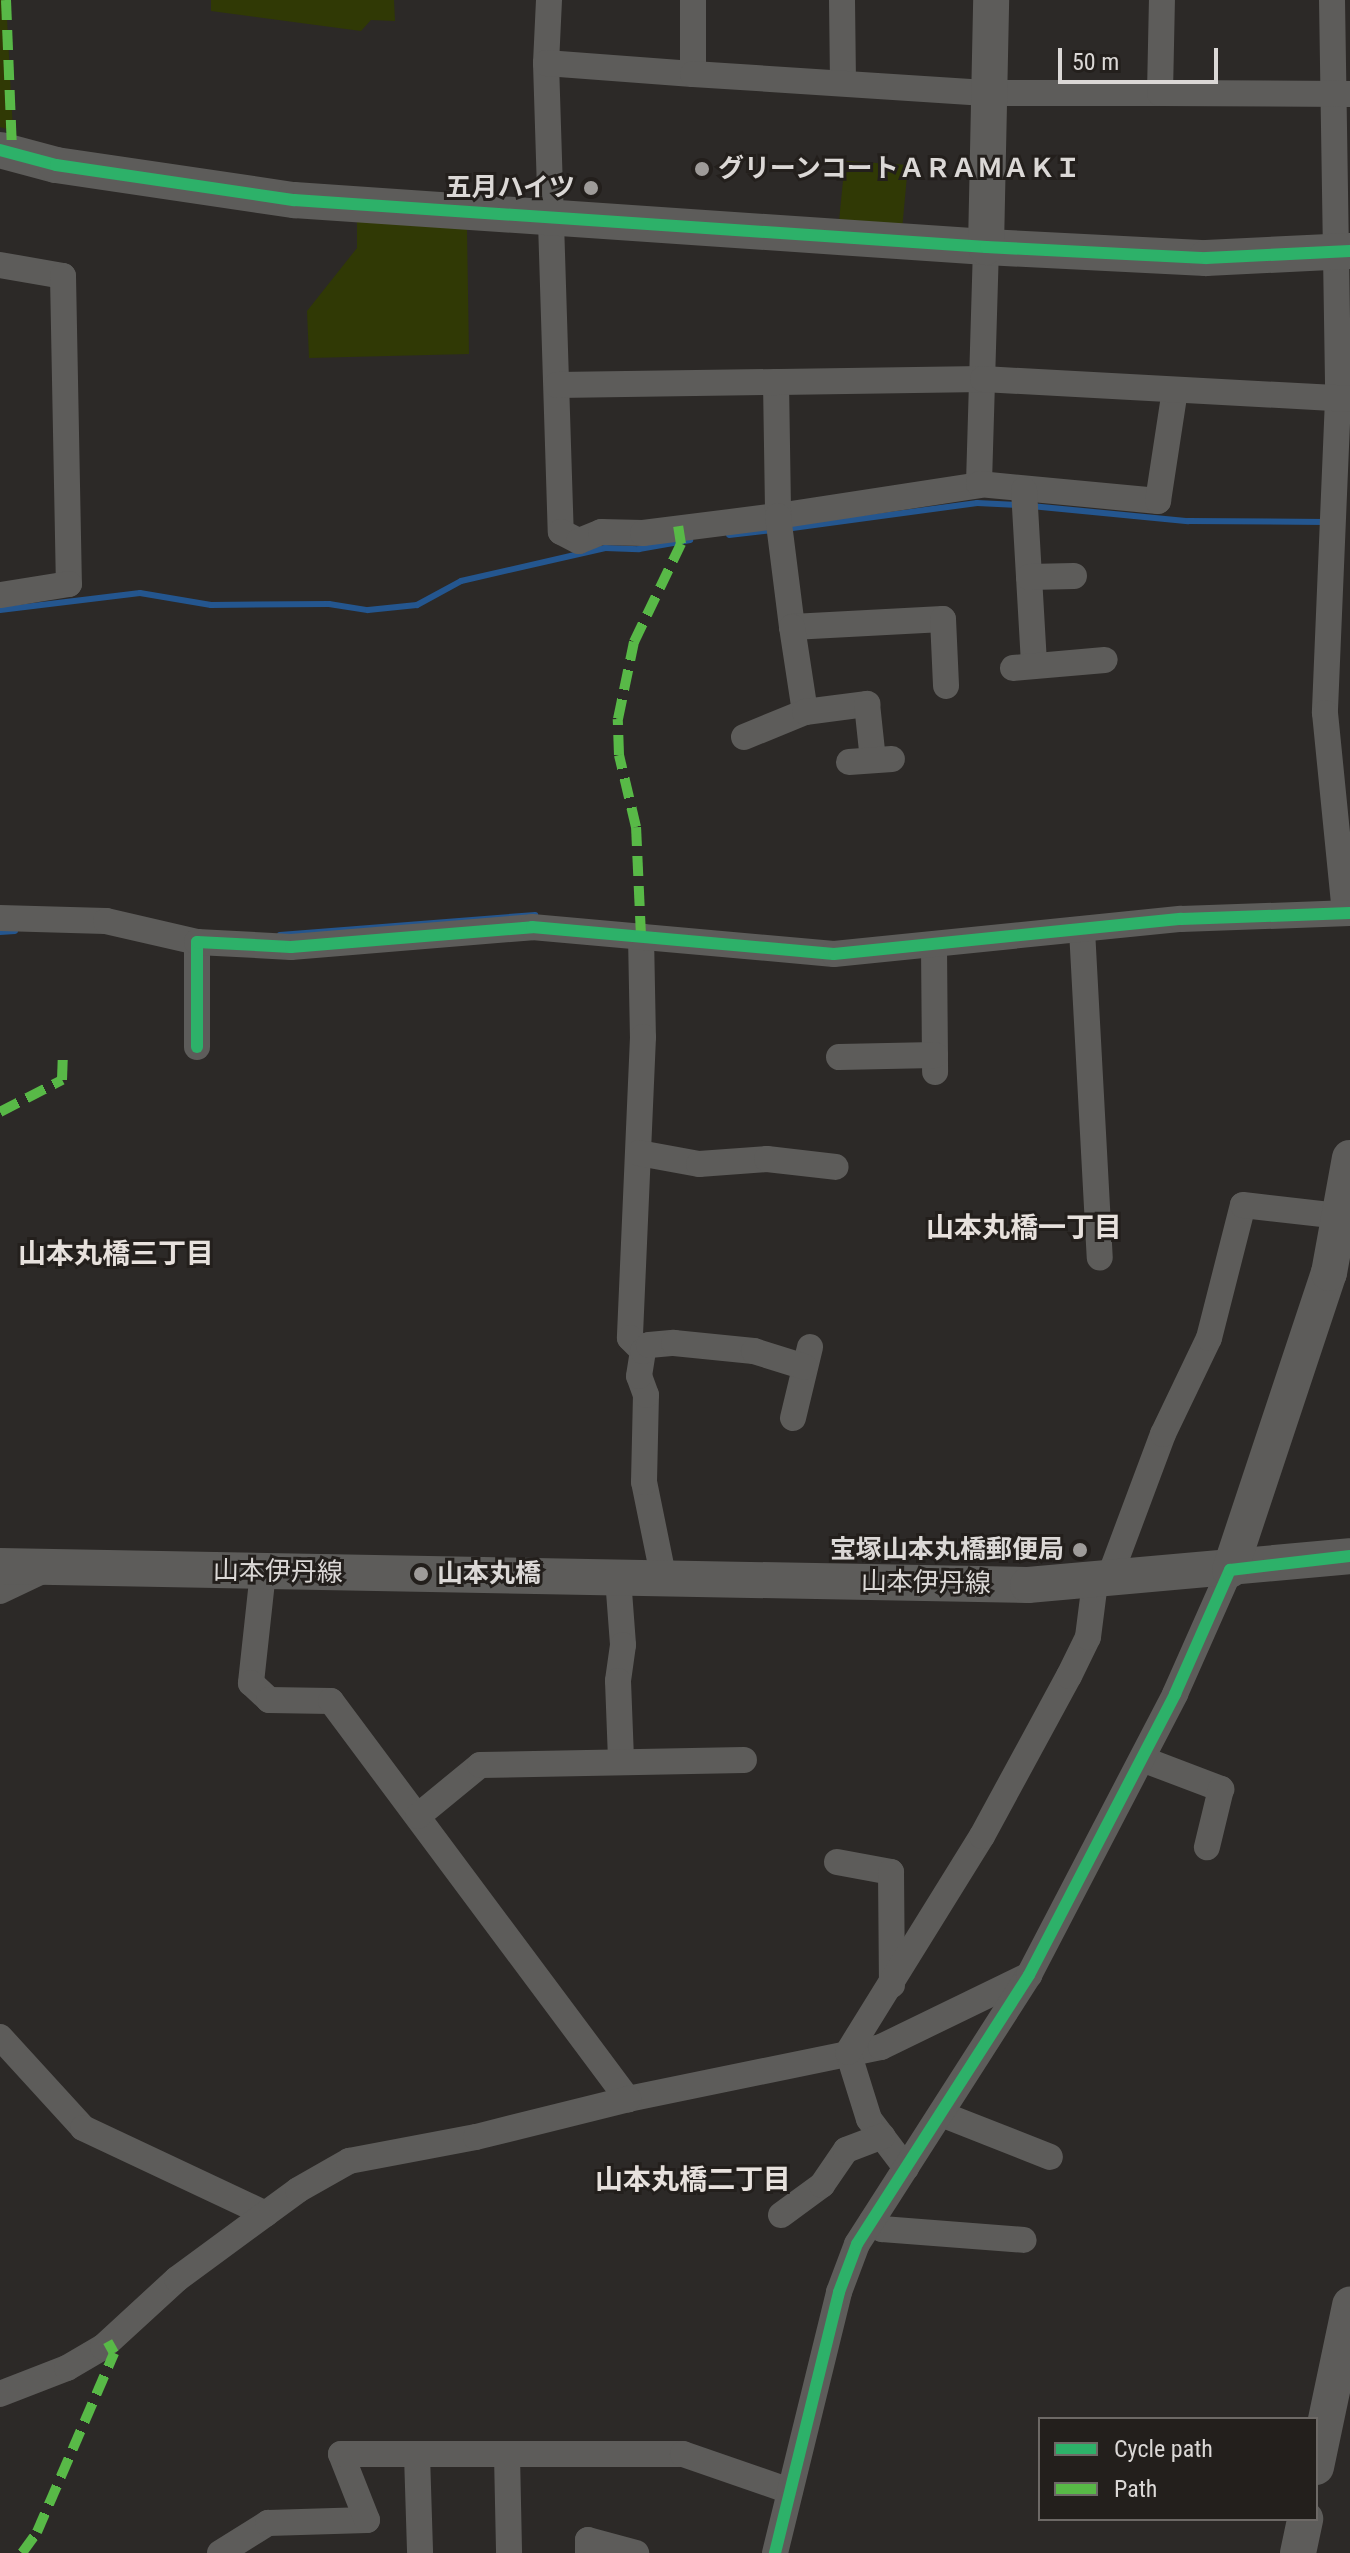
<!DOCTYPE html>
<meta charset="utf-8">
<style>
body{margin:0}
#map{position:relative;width:1350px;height:2553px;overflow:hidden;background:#2c2927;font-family:"Roboto Condensed","Noto Sans JP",sans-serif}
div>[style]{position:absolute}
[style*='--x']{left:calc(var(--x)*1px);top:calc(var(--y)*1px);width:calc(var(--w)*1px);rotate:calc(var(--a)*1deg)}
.green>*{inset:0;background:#303905}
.stream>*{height:6px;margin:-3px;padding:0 3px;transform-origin:3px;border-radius:3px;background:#24568f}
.street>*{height:26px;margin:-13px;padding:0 13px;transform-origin:13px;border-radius:13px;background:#5d5c5a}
.secondary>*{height:36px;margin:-18px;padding:0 18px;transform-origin:18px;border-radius:18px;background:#5d5c5a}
.quiet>*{height:10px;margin-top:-5px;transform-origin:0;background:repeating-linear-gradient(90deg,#58b947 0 20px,transparent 0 30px)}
.cycleway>*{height:12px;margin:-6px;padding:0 6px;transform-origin:6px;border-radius:6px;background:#2db169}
.dots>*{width:22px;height:22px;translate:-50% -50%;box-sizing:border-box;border:4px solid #231f1c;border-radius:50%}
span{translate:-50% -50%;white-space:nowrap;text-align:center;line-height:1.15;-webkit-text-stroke:6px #231f1c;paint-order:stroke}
.poi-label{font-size:26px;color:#dbd8d6;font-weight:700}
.left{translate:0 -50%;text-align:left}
.right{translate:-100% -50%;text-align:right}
.street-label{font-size:26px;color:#dbd8d6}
.neighbourhood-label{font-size:28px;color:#e7e1dd;font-weight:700}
.legend{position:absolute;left:1038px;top:2417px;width:280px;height:104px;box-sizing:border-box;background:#231f1c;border:2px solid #6d6966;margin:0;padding:10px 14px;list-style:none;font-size:24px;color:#dbd8d6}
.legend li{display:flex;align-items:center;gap:16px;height:40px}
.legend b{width:40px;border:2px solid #6d6966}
.scale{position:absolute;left:1058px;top:48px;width:160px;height:36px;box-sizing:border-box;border:4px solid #dbd8d6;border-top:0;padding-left:10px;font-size:24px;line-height:28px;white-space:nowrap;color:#dbd8d6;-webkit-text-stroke:6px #231f1c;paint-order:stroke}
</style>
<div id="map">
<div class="green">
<i style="clip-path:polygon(0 0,6px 0,13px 131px,0 127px)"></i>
<i style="clip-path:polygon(211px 0,394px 0,395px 21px,371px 20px,361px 31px,211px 11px)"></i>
<i style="clip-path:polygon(845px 161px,908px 165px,902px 230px,839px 221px)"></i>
<i style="clip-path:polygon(357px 213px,460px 222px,467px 230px,469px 354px,309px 358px,307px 311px,357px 248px)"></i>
</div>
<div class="stream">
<i style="--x:1031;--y:506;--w:158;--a:5.5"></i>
<i style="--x:1188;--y:521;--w:138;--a:0.4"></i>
<i style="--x:785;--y:529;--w:194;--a:-7.7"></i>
<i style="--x:977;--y:503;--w:43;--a:2.7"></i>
<i style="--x:729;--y:535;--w:44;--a:-6.5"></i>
<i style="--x:0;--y:610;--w:141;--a:-6.9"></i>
<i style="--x:140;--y:593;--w:72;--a:9.6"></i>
<i style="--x:211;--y:605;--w:118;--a:-0.5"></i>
<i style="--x:329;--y:604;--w:39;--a:9"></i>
<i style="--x:368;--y:610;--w:49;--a:-5.8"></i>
<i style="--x:417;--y:605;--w:50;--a:-28.6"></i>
<i style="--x:461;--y:581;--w:148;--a:-12.9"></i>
<i style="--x:605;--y:548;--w:34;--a:2"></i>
<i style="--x:639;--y:549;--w:52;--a:-10"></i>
<i style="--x:0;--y:932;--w:15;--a:-4"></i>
<i style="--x:280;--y:935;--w:256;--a:-4.5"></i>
</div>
<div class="street">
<i style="--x:549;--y:0;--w:63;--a:92.7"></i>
<i style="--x:546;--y:63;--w:469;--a:88.2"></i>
<i style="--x:561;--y:532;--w:20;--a:27"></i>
<i style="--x:579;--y:541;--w:24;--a:-22"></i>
<i style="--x:601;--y:532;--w:42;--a:1.4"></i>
<i style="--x:643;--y:533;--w:136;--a:-7.2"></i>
<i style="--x:778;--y:516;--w:204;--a:-8.7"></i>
<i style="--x:842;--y:0;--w:83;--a:89.3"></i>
<i style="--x:1332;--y:0;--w:399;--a:89.1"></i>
<i style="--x:1338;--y:399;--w:314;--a:92.4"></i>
<i style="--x:1325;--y:713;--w:201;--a:84.3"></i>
<i style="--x:546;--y:63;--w:147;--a:4.3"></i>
<i style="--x:693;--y:74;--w:74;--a:-90"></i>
<i style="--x:693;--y:74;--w:297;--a:3.7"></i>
<i style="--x:989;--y:93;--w:171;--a:0"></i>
<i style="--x:1160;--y:93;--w:93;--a:-88.8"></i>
<i style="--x:1160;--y:93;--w:189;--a:0.3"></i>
<i style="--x:986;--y:247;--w:237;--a:91.7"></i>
<i style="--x:979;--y:484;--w:180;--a:5.4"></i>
<i style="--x:1158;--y:501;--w:112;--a:-81.3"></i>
<i style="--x:0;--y:265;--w:64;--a:9.9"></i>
<i style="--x:63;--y:276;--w:308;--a:88.9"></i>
<i style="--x:69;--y:584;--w:70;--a:170.9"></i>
<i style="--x:776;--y:382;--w:134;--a:89.1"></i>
<i style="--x:778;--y:516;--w:112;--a:82.8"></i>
<i style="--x:792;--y:627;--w:151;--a:-3"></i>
<i style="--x:943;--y:619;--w:67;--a:87.4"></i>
<i style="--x:557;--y:385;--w:426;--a:-0.8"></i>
<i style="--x:983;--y:379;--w:368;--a:3.1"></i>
<i style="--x:1024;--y:490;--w:176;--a:86.7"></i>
<i style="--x:1029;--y:577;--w:45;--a:-1.3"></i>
<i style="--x:792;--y:627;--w:86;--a:81.3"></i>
<i style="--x:1013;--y:668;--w:92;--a:-5"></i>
<i style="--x:744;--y:737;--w:66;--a:-22.3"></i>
<i style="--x:805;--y:712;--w:63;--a:-7.4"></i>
<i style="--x:867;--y:704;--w:56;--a:83.9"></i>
<i style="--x:849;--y:762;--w:43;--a:-4"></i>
<i style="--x:0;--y:918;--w:106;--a:1.6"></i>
<i style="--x:106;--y:921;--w:93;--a:13"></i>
<i style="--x:1082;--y:930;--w:328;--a:86.9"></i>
<i style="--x:641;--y:936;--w:101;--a:88.9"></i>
<i style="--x:643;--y:1037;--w:301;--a:92.5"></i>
<i style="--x:630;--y:1338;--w:18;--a:45"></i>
<i style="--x:934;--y:947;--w:125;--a:89.5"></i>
<i style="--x:197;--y:1047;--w:105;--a:-90"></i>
<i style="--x:197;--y:942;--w:94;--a:3"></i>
<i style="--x:291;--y:947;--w:242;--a:-4.7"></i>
<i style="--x:532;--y:927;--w:303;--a:5.1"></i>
<i style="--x:834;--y:954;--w:349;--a:-5.8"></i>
<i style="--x:1181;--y:919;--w:169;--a:-2"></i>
<i style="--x:839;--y:1057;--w:96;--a:-1.2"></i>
<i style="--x:639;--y:1153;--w:61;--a:10.4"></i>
<i style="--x:699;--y:1164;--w:68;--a:-4.2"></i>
<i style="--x:767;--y:1159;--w:69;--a:6.6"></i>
<i style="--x:793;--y:1418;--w:73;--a:-76.5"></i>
<i style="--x:263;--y:1572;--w:112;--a:96.2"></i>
<i style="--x:251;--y:1683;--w:25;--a:43"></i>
<i style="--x:269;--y:1700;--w:62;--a:0.9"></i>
<i style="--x:331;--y:1701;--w:497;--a:53.3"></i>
<i style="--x:628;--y:2099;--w:258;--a:-11.6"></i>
<i style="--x:881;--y:2047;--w:165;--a:-25.9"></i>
<i style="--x:618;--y:1578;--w:67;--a:85.7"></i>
<i style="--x:623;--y:1645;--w:36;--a:98"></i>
<i style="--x:618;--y:1681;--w:79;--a:87.8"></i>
<i style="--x:664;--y:1580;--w:100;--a:-101.5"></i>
<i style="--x:644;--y:1482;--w:87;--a:-88.7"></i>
<i style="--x:646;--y:1395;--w:20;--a:-110"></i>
<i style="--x:639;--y:1376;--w:25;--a:-81"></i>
<i style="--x:643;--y:1351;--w:8;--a:-45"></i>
<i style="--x:649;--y:1345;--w:25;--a:-5"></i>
<i style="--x:674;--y:1343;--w:80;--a:5.7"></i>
<i style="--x:754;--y:1351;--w:53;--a:17.4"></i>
<i style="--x:1108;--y:1581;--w:157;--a:-69.5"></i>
<i style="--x:1163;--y:1434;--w:106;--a:-64.4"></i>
<i style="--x:1209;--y:1338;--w:137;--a:-75.7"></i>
<i style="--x:1243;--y:1205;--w:98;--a:6.5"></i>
<i style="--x:0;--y:1591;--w:49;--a:-25.5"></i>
<i style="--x:1142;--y:1759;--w:85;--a:20.8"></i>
<i style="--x:1221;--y:1789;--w:60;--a:103.6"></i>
<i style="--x:418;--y:1816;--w:80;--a:-39.4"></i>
<i style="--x:480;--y:1765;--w:264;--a:-1.1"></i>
<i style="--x:837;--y:1862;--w:55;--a:10.5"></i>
<i style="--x:891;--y:1872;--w:113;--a:89.5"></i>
<i style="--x:0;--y:2037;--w:123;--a:47.6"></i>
<i style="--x:83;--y:2128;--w:202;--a:25.2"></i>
<i style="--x:941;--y:2114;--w:117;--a:21.5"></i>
<i style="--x:906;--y:2168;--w:61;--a:-127.1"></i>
<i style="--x:869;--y:2119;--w:70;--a:-107.4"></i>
<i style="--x:848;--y:2052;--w:254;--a:-58.2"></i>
<i style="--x:982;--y:1836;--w:182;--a:-61.5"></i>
<i style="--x:1069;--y:1676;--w:43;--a:-64"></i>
<i style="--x:1088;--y:1637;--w:55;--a:-82.7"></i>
<i style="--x:781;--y:2215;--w:51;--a:-36.2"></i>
<i style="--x:822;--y:2185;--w:42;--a:-55.6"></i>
<i style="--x:846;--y:2150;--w:39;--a:-21"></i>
<i style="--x:872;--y:2221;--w:13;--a:39"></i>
<i style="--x:882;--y:2229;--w:142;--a:4.4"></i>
<i style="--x:0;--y:2394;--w:72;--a:-21.2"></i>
<i style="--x:67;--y:2368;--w:42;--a:-30.3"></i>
<i style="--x:103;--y:2347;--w:100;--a:-42.6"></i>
<i style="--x:177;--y:2279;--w:150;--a:-36.3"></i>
<i style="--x:298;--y:2190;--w:59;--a:-29.6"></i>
<i style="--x:349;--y:2161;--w:129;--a:-10.7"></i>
<i style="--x:476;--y:2137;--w:157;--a:-14"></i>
<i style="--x:417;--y:2455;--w:98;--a:88.2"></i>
<i style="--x:507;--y:2455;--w:98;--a:88.8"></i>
<i style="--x:220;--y:2553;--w:57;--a:-32"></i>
<i style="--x:268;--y:2523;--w:99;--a:-1.7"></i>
<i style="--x:367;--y:2520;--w:71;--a:-111.5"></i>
<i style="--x:341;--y:2454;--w:342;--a:0"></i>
<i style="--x:683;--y:2454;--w:113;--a:19.1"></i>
<i style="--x:588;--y:2553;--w:13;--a:-90"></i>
<i style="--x:588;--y:2540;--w:50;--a:15.2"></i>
<i style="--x:775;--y:2553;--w:269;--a:-76.2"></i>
<i style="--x:839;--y:2292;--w:51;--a:-69.4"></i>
<i style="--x:857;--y:2244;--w:319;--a:-57.4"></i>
<i style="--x:1029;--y:1975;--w:317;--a:-62.5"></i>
<i style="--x:1175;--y:1694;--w:136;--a:-66.1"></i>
</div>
<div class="secondary">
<i style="--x:0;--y:150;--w:58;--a:15"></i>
<i style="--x:56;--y:165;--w:241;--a:8.4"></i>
<i style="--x:294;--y:200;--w:694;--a:3.89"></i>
<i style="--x:986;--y:247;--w:220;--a:2.9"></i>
<i style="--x:1206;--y:258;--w:144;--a:-2.8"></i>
<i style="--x:986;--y:247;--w:247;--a:-88.8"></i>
<i style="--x:0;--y:1566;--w:1028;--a:1.06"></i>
<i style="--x:1028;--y:1585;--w:323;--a:-5.1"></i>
<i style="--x:1230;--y:1570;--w:313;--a:-71.6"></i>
<i style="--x:1329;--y:1273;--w:117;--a:-79.7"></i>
<i style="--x:1316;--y:2467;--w:166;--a:-78.1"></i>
<i style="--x:1298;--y:2553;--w:35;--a:-78"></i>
</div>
<div class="quiet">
<i style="--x:6;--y:0;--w:152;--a:87.7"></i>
<i style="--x:641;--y:936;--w:109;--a:-92.6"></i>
<i style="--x:636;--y:827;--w:74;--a:-103.3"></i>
<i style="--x:619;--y:755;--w:36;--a:-92"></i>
<i style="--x:618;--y:719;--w:79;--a:-78.3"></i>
<i style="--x:634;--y:642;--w:109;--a:-64.4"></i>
<i style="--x:681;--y:544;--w:18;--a:-99"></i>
<i style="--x:0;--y:1112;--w:70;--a:-27.3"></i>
<i style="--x:62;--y:1080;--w:27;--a:-88"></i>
<i style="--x:22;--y:2553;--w:26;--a:-54"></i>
<i style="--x:37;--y:2532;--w:195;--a:-66.7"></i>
<i style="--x:114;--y:2353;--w:13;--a:-119"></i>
</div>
<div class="cycleway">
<i style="--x:0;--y:150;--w:58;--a:15"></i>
<i style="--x:56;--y:165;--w:241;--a:8.4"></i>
<i style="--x:294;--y:200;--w:694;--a:3.89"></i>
<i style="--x:986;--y:247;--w:220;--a:2.9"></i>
<i style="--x:1206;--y:258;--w:144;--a:-2.8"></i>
<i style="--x:197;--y:1047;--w:105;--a:-90"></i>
<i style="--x:197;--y:942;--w:94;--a:3"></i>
<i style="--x:291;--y:947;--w:242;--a:-4.7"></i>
<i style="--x:532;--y:927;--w:303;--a:5.1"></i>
<i style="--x:834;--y:954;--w:349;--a:-5.8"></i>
<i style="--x:1181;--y:919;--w:169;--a:-2"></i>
<i style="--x:775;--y:2553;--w:269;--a:-76.2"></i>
<i style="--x:839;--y:2292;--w:51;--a:-69.4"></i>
<i style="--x:857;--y:2244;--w:319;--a:-57.4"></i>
<i style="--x:1029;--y:1975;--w:317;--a:-62.5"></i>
<i style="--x:1175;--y:1694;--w:136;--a:-66.1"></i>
<i style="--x:1230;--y:1570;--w:121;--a:-6.7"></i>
</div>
<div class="dots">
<i style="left:702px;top:169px;background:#9e9b99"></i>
<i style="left:591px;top:188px;background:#9e9b99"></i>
<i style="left:1080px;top:1550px;background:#9e9b99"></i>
<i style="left:421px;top:1574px;background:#9e9b99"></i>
</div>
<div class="poi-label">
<span class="left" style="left:718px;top:169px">グリーンコートＡＲＡＭＡＫＩ</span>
<span class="right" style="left:575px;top:188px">五月ハイツ</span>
<span class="right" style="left:1064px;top:1550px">宝塚山本丸橋郵便局</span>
<span class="left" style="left:437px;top:1574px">山本丸橋</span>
</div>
<div class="street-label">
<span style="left:278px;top:1572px;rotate:1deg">山本伊丹線</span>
<span style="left:926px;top:1583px;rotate:1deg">山本伊丹線</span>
</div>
<div class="neighbourhood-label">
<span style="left:1024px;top:1228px">山本丸橋一丁目</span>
<span style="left:116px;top:1254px">山本丸橋三丁目</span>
<span style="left:693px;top:2180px">山本丸橋二丁目</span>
</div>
<ul class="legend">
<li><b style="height:10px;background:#2db169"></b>Cycle path</li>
<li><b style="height:10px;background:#58b947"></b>Path</li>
</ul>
<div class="scale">50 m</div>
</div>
